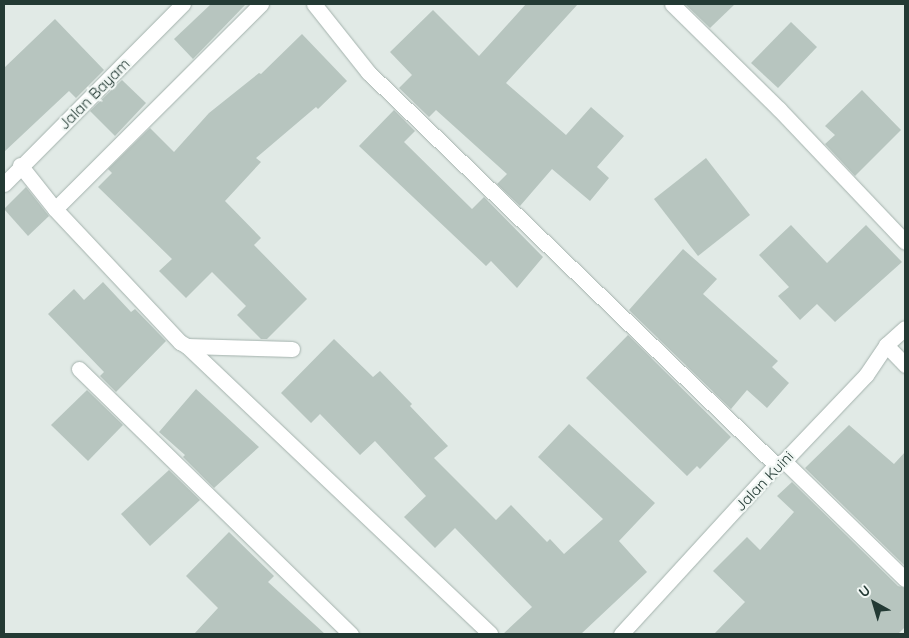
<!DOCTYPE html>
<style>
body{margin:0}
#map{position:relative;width:909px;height:638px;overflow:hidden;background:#e1eae6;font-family:Quicksand,sans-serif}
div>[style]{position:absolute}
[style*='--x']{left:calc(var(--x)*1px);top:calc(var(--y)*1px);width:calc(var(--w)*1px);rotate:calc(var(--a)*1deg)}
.building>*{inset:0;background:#b7c5bf}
.roads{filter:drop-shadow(0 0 1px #a4b2ad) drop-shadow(0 0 1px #a4b2ad)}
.street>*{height:15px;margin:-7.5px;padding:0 7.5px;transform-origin:7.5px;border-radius:7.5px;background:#fff}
span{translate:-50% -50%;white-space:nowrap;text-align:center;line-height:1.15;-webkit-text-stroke:4.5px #f1f7f4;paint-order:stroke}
.street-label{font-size:15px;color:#233a34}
.frame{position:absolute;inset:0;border:5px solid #233a34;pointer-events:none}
.north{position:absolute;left:849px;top:578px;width:50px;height:50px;-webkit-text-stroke:4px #f1f7f4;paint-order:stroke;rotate:321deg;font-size:14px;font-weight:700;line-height:20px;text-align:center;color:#233a34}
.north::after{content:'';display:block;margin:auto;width:18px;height:22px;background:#233a34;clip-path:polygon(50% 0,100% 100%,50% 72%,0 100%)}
</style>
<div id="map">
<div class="building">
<i style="clip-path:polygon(211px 4px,246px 4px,193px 59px,174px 39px)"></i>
<i style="clip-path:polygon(526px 4px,578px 4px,506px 83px,566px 135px,591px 107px,624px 136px,597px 167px,609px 178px,590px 201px,552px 169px,520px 206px,497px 184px,507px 174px,436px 110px,429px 117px,399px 88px,412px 75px,390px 52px,433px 10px,479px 56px)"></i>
<i style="clip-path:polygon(685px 4px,735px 4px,710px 28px)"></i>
<i style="clip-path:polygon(55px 19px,104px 70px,76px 98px,69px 91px,4px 152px,4px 68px)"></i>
<i style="clip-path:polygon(791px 22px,817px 47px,778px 88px,751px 63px)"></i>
<i style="clip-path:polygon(302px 34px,347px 81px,318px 109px,316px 107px,256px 158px,261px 162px,225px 201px,261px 238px,254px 245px,307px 299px,267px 339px,261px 339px,237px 315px,246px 306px,212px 272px,186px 298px,159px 271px,172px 259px,98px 187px,112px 173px,108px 169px,150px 128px,174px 152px,209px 113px,259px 73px,261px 74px)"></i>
<i style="clip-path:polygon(122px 80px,146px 103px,115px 136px,90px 111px)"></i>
<i style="clip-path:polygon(862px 90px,901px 130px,855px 176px,825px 144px,835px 135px,825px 126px)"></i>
<i style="clip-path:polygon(394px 110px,415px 131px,404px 142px,472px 209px,484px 197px,543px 257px,517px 288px,491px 261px,486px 266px,359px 146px)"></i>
<i style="clip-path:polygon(706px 158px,750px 215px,698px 256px,654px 199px)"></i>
<i style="clip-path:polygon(26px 187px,49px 216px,28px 236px,4px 209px)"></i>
<i style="clip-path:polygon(791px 225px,827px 263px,866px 225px,902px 262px,835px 322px,817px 304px,800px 320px,778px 296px,789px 287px,759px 255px)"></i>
<i style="clip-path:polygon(683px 249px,717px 279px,703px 294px,778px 361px,772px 367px,789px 383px,767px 408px,747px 390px,731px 409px,629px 310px)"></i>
<i style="clip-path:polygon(103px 282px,131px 312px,135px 309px,166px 341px,116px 392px,100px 376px,104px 372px,48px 314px,74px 289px,84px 300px)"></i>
<i style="clip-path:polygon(628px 335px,731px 437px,700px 469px,697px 466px,687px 476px,586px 378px)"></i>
<i style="clip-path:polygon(334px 339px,373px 377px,380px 371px,412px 404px,410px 406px,448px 446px,434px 458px,496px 520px,511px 505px,547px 542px,550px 539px,564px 554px,603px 519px,538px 457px,569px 424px,655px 503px,619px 541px,647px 572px,581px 634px,503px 634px,532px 607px,455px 528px,435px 548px,404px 517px,426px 496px,375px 441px,360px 455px,320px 414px,311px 423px,281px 393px)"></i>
<i style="clip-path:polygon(196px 389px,259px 447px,214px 488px,183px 457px,185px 455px,159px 432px)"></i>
<i style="clip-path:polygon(87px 390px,123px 425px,88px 461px,51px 425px)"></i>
<i style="clip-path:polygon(849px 425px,894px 464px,905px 452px,905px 566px,805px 468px)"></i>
<i style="clip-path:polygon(169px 470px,200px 500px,150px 546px,121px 514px)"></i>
<i style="clip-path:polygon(792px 482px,898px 586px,905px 588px,905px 627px,898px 634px,714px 634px,745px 602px,713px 571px,747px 537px,760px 550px,794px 512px,777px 496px)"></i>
<i style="clip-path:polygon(229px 532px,274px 576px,268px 582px,325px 634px,194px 634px,218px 608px,186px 576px)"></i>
</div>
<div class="roads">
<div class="street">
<i style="--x:314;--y:4;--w:87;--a:51.5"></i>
<i style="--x:368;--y:72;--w:566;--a:43.93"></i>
<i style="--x:672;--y:4;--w:150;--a:44.5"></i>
<i style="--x:779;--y:109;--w:183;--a:46.5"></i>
<i style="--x:20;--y:165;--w:56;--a:51.5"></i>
<i style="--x:55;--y:209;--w:183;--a:46.8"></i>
<i style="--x:180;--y:342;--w:8;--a:30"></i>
<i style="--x:187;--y:346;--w:418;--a:43.5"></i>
<i style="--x:4;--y:184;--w:254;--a:-45.2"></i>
<i style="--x:55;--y:209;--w:291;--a:-44.9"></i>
<i style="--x:886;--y:345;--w:28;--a:46"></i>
<i style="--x:187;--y:346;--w:105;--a:1.6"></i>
<i style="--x:79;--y:369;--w:380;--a:44.3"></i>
<i style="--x:784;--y:461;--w:169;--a:44.3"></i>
<i style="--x:621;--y:634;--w:229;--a:-47.5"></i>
<i style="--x:776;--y:465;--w:9;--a:-27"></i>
<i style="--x:784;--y:461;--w:119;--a:-46.4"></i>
<i style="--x:866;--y:375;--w:36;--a:-56"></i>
<i style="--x:886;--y:345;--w:25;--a:-42"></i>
</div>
</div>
<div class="street-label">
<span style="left:94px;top:94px;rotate:-45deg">Jalan Bayam</span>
<span style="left:764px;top:481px;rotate:-46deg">Jalan Kuini</span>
</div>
<div class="frame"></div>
<div class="north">U</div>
</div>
